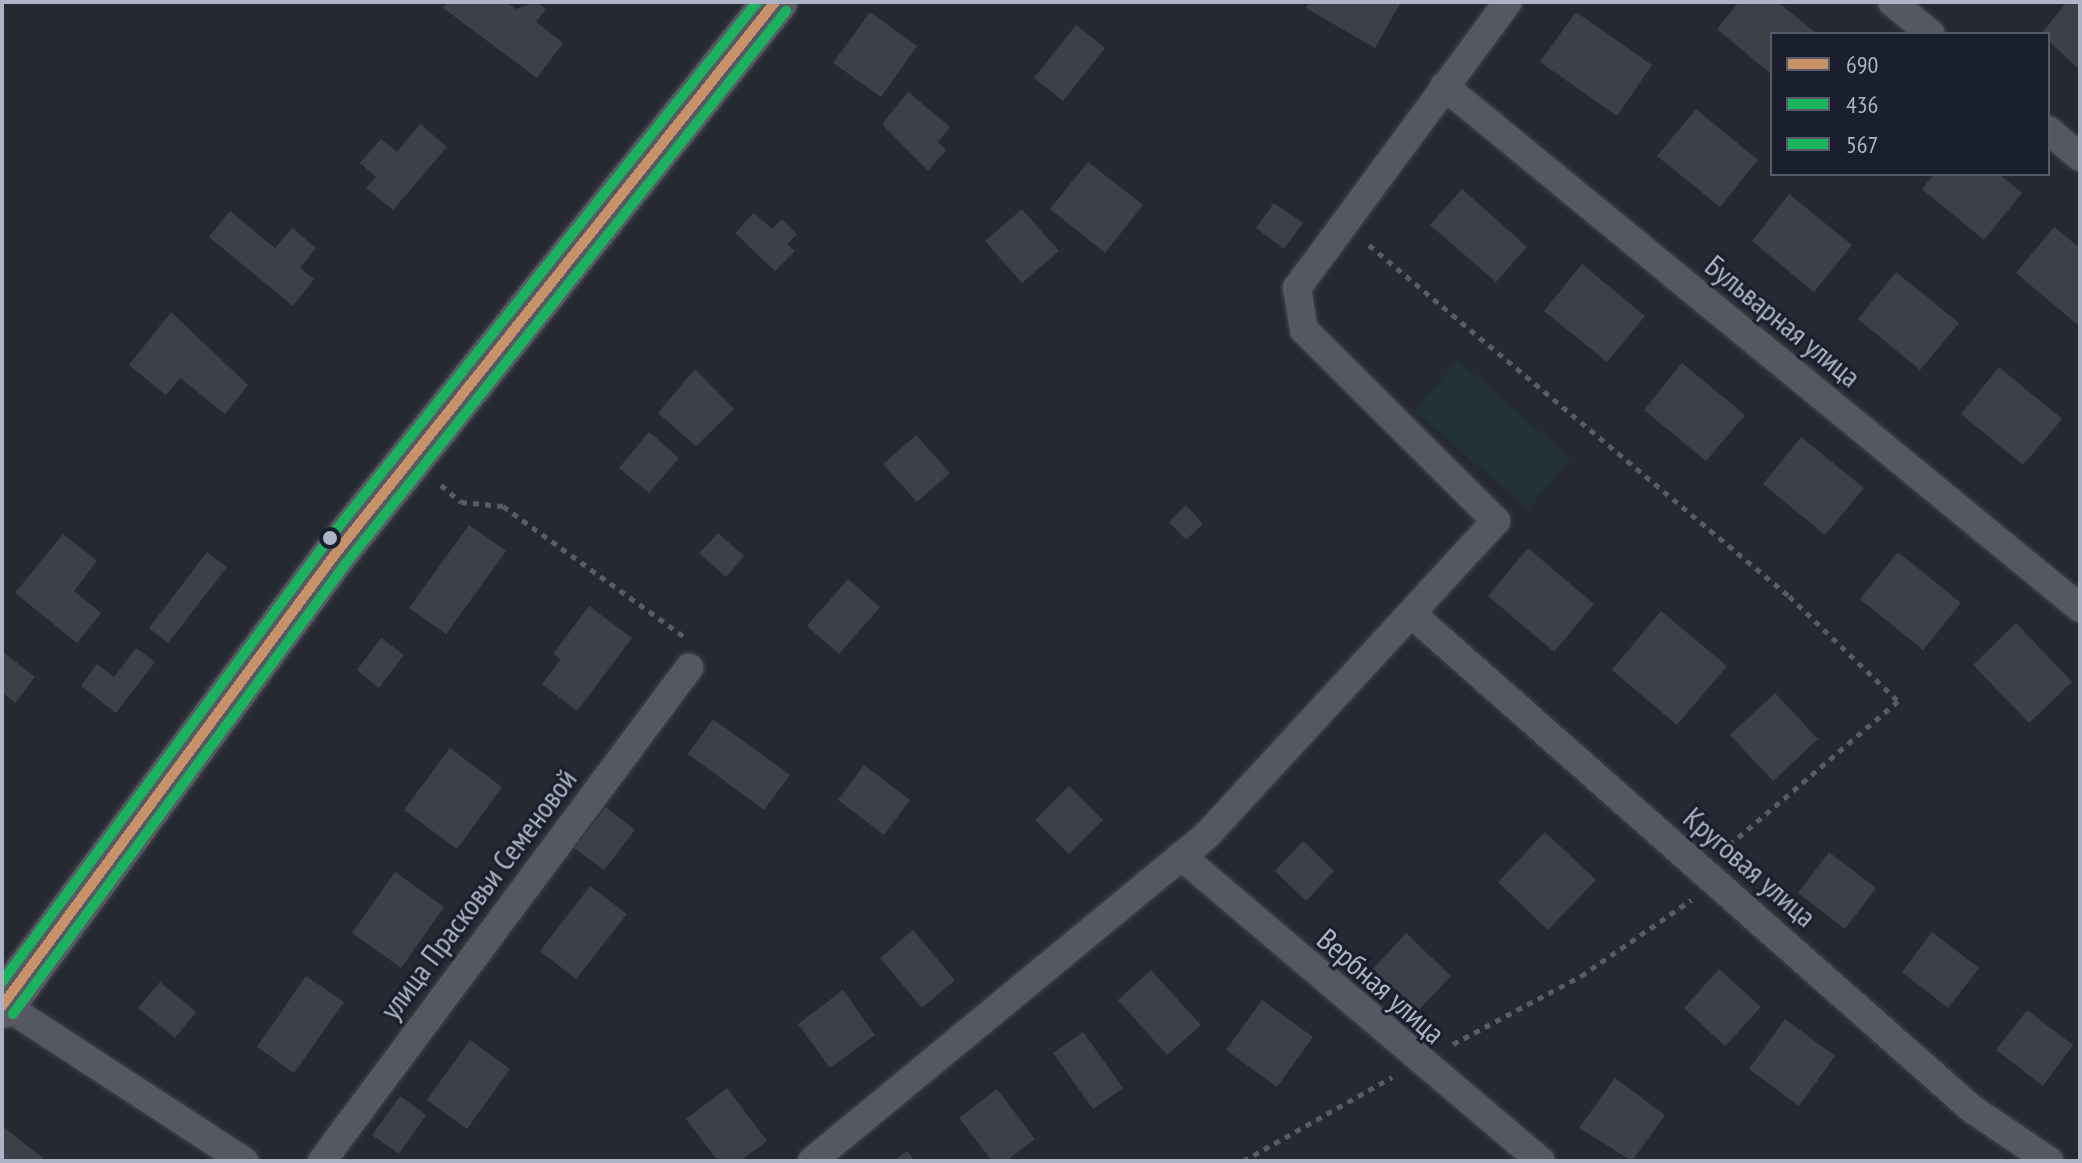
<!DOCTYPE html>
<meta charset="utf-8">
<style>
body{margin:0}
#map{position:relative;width:2082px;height:1163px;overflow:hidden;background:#262932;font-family:"PT Sans Narrow",sans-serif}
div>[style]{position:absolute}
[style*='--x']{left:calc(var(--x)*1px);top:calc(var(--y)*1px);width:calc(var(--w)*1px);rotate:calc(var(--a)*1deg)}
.green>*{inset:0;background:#233238}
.building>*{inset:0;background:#3d4049}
.path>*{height:5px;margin-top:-2.5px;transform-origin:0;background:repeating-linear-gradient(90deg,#585c64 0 6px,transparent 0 12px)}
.roads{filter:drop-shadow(0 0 2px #42444b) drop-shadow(0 0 2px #42444b)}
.street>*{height:28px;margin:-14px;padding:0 14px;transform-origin:14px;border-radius:14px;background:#565861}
.primary>*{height:44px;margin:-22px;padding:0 22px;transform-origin:22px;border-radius:22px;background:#585a63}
.bus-1>*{height:10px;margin:-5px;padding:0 5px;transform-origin:5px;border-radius:5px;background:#c7916a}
.bus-2>*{height:10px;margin:-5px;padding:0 5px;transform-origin:5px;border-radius:5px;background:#1bb15f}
.bus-3>*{height:10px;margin:-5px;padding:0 5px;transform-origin:5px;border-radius:5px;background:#1bb15f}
.dots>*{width:22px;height:22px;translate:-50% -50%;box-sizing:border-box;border:4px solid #1a1f2d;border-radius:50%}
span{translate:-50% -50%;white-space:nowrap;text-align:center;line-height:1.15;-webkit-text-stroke:6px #1a1f2d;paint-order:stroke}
.street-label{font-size:30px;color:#aeb4c5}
.frame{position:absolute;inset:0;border:4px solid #aeb4c5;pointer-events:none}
.legend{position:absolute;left:1770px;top:32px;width:280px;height:144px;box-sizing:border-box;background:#1a1f2d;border:2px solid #555b6a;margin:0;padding:10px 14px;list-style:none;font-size:24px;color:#aeb4c5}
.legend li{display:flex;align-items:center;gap:16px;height:40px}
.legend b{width:40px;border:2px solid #555b6a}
</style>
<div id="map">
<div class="green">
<i style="clip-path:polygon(1458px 360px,1571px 459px,1528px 509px,1414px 411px)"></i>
</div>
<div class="building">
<i style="clip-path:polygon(448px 2px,506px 2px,516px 9px,537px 2px,546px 9px,536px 22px,563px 43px,537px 78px,443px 8px)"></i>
<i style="clip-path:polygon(1310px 2px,1401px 2px,1375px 48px,1306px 8px)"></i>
<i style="clip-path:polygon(1739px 2px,1778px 2px,1817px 34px,1772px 34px,1772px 75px,1717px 29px)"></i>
<i style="clip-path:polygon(2067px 2px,2080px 2px,2080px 70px,2041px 34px)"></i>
<i style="clip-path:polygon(870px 12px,917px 46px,881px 97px,833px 63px)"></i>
<i style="clip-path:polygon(1576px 12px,1652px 65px,1617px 116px,1540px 62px)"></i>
<i style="clip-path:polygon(1076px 25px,1105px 48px,1063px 101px,1034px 78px)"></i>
<i style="clip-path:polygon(908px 92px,950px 127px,938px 142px,946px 150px,928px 171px,882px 124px)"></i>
<i style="clip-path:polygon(1696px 109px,1758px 160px,1720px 207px,1657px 156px)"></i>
<i style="clip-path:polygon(420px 124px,447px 147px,393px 210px,366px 188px,376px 177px,360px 163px,381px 139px,397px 152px)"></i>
<i style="clip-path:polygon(1088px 162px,1143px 205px,1105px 253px,1050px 209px)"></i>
<i style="clip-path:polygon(1934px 174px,1999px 174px,2022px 193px,1984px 240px,1922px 189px)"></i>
<i style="clip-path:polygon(1462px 189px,1527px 247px,1496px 282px,1430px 225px)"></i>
<i style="clip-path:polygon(1789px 194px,1852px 245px,1814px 292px,1752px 241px)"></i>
<i style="clip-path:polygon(1274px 203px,1303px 223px,1284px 249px,1256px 228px)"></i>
<i style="clip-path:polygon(1022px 209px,1059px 251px,1022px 283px,985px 241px)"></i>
<i style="clip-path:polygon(230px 211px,275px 248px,292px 228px,316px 248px,300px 268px,314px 279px,293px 306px,209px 237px)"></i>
<i style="clip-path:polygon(754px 213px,772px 229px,782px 219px,797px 234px,787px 244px,795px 251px,775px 271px,735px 233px)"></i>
<i style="clip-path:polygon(2054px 227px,2080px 248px,2078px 325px,2016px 273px)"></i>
<i style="clip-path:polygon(1582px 264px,1645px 316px,1607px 362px,1544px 311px)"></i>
<i style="clip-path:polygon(1896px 272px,1959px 323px,1920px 370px,1858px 319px)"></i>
<i style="clip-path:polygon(171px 312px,248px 385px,225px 414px,180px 378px,166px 395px,129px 365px)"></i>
<i style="clip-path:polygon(1682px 363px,1745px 415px,1706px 461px,1644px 410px)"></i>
<i style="clip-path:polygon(1999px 367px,2062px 419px,2023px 465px,1961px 414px)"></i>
<i style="clip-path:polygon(695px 369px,734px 409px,696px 446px,658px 413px)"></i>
<i style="clip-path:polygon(649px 432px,679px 458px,649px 493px,619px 468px)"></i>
<i style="clip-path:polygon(916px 435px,950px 473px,917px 502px,883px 464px)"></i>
<i style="clip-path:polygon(1801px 437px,1864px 488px,1825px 535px,1763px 484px)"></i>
<i style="clip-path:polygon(1186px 505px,1203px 524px,1186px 540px,1169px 522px)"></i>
<i style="clip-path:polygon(469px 525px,506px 551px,446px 634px,409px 608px)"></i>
<i style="clip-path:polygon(718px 533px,744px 556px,726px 577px,699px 553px)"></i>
<i style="clip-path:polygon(63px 534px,97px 561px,74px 591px,101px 613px,77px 643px,15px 593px)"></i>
<i style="clip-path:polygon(1528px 548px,1594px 604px,1554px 652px,1488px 596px)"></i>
<i style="clip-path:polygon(207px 552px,227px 567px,168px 643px,149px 628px)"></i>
<i style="clip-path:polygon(1898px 552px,1961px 603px,1923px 650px,1860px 599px)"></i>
<i style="clip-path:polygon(848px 579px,880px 607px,839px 654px,807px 626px)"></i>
<i style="clip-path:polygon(589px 606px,632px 638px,577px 711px,542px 684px,561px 659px,553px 654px)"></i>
<i style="clip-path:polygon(1661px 611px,1727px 666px,1677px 725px,1612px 670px)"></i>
<i style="clip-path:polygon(2016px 623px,2072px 682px,2029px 723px,1973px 665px)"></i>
<i style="clip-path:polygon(381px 638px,404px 655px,379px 688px,357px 670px)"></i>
<i style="clip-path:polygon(136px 648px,155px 662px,116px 713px,81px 686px,97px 664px,114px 677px)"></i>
<i style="clip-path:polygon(2px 651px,35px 677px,15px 703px,2px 692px)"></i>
<i style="clip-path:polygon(1775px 693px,1818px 739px,1773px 781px,1730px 735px)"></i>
<i style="clip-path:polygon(713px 719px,790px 775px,764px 810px,688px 754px)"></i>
<i style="clip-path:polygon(450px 748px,502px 787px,457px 849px,404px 810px)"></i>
<i style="clip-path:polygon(864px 765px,910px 800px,884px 835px,838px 800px)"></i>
<i style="clip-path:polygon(1069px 786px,1103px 820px,1069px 854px,1035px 820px)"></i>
<i style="clip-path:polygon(606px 807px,635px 830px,604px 870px,574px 848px)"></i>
<i style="clip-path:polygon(1545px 832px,1596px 880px,1548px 930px,1498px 882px)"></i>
<i style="clip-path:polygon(1303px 841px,1334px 871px,1306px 901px,1275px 871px)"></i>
<i style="clip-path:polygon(1829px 852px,1876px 888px,1845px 929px,1798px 893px)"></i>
<i style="clip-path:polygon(395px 872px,444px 907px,401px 968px,352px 933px)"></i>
<i style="clip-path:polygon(590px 886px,627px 914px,576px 979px,540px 951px)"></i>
<i style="clip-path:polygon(913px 930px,955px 980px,922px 1008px,880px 958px)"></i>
<i style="clip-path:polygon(1932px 932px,1979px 968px,1948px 1008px,1902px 972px)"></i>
<i style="clip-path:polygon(1406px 933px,1451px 976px,1418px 1011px,1373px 969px)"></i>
<i style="clip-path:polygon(1719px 969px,1761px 1007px,1725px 1046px,1684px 1008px)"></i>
<i style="clip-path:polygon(1151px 970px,1201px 1025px,1167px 1055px,1118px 1000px)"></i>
<i style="clip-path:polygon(306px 976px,344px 1002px,294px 1073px,257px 1047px)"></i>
<i style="clip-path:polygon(160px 982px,196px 1012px,175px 1038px,138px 1008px)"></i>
<i style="clip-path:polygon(843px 990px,875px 1035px,830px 1068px,798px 1024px)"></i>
<i style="clip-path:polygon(1262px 1000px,1313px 1037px,1277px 1087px,1226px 1050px)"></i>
<i style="clip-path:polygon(2027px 1010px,2073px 1045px,2043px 1086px,1996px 1050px)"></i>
<i style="clip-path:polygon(1785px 1019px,1835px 1056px,1799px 1106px,1749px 1069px)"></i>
<i style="clip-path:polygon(1083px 1032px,1123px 1088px,1093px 1109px,1053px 1053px)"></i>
<i style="clip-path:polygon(470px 1040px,510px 1069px,467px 1129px,427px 1100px)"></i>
<i style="clip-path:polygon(1615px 1078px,1665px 1115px,1632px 1161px,1579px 1128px)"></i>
<i style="clip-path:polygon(727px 1088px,767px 1141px,740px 1161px,718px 1161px,686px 1119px)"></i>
<i style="clip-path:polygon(997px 1089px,1035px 1139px,1006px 1161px,992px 1161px,959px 1118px)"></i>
<i style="clip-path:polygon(400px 1096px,426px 1115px,399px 1154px,372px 1135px)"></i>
<i style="clip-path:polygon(2px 1126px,43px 1158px,41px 1161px,2px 1161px)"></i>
<i style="clip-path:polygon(907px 1151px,915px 1161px,893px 1161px)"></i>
</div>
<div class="path">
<i style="--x:1369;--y:245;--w:547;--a:39.89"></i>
<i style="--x:1789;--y:596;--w:151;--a:43.9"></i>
<i style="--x:1898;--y:701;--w:226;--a:139.5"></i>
<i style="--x:441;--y:485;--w:26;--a:40"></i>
<i style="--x:461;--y:502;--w:42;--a:5.4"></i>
<i style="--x:503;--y:506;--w:222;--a:35.8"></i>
<i style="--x:1453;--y:1044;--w:145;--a:-28"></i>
<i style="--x:1581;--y:976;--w:134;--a:-34.6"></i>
<i style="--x:1243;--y:1161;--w:171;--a:-29.4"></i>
</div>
<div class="roads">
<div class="street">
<i style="--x:1892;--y:2;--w:50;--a:39.4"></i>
<i style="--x:1444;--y:86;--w:823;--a:39.38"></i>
<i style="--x:2048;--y:130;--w:42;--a:40.2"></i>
<i style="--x:1414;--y:616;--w:745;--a:41.46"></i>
<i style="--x:1972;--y:1109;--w:93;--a:34"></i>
<i style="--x:1181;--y:856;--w:472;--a:40.3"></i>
<i style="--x:3;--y:1004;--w:288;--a:33.1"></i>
<i style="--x:322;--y:1161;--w:615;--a:-53.34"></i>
<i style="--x:812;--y:1161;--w:512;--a:-39.53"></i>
<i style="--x:1207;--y:835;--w:427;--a:-47.4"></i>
<i style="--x:1496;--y:521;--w:271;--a:-135.1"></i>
<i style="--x:1304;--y:330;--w:43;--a:-99.5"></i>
<i style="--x:1297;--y:288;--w:355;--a:-53.6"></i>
</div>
<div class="primary">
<i style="--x:2;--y:1006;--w:563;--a:-53.6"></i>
<i style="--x:336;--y:553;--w:705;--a:-51.45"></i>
</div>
</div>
<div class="bus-1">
<i style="--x:2;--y:1006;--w:563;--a:-53.6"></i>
<i style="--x:336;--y:553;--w:705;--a:-51.45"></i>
</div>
<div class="bus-2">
<i style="--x:13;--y:1014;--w:562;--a:-53.54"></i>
<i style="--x:347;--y:562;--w:705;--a:-51.45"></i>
</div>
<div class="bus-3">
<i style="--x:2;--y:982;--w:544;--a:-53.59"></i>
<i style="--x:325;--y:544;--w:693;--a:-51.44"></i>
</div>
<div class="dots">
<i style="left:330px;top:538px;background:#aeb4c5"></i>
</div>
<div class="street-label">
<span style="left:1783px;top:321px;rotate:39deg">Бульварная улица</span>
<span style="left:1750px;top:867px;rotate:41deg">Круговая улица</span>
<span style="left:478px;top:894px;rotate:-53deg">улица Прасковьи Семеновой</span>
<span style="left:1381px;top:986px;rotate:41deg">Вербная улица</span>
</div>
<div class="frame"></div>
<ul class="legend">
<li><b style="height:10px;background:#c7916a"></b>690</li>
<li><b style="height:10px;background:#1bb15f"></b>436</li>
<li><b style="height:10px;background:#1bb15f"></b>567</li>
</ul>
</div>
